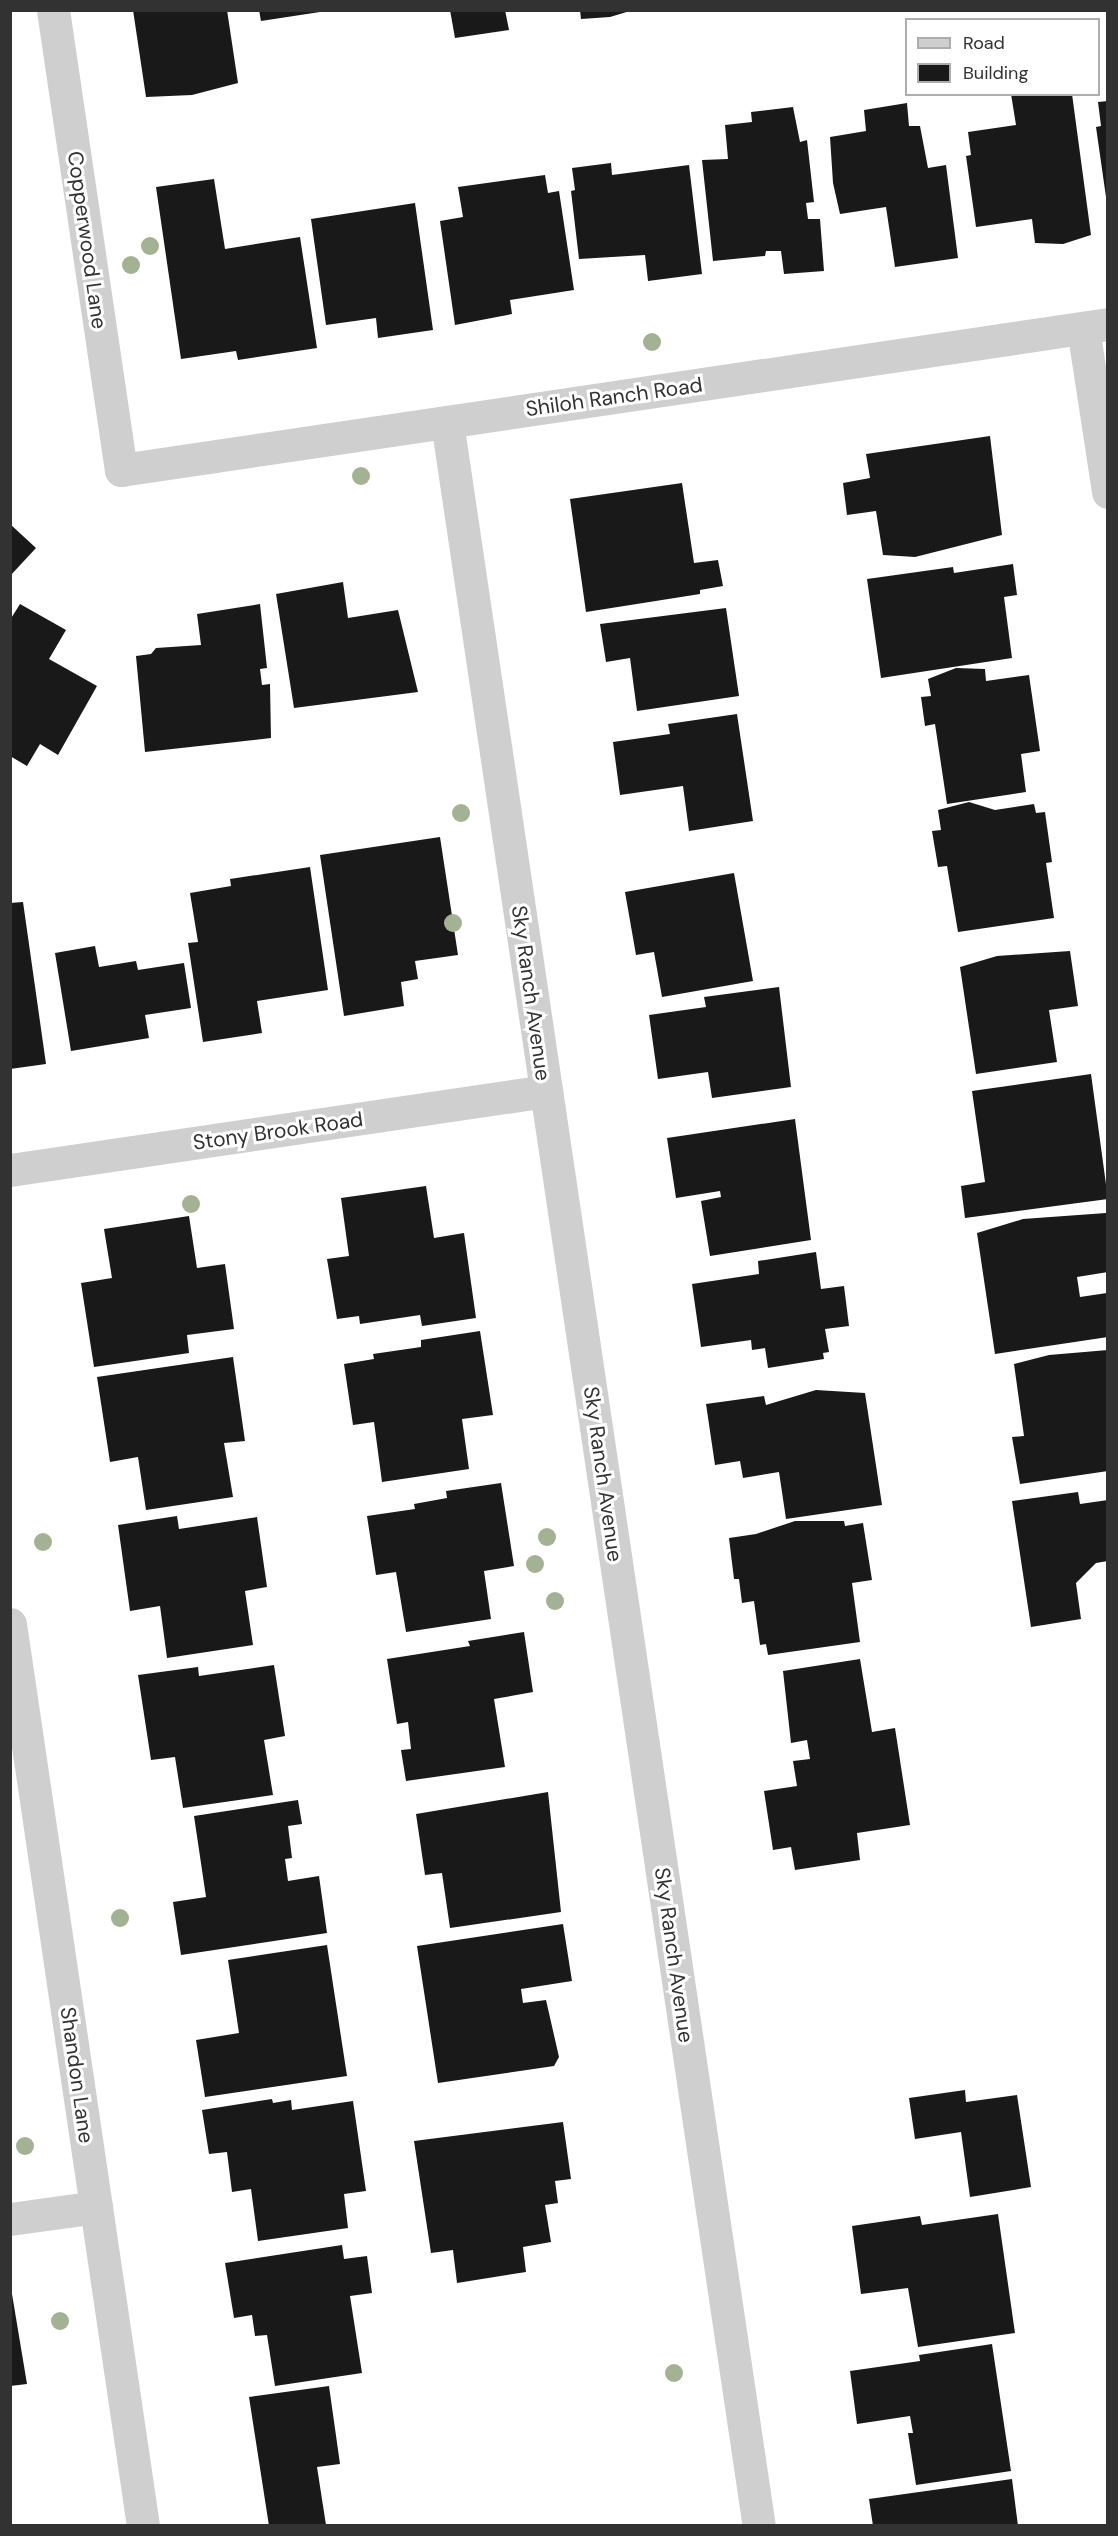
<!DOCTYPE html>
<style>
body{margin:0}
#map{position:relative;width:1118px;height:2536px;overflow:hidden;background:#fff;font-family:"DM Sans",sans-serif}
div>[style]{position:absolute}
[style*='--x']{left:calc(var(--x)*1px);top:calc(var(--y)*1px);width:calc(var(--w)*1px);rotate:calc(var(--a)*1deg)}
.building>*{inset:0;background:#191919}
.street>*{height:33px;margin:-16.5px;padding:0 16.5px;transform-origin:16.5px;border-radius:16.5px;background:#cfcfcf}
.trees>*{width:18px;height:18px;margin:-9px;border-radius:50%;background:#a3b293}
span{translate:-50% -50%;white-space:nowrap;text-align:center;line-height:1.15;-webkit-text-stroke:6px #fff;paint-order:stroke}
.street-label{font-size:21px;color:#323232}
.frame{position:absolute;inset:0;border:12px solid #323232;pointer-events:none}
.legend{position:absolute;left:905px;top:18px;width:195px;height:78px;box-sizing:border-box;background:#fff;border:2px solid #adadad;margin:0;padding:8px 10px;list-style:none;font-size:18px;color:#323232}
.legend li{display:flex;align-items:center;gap:12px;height:30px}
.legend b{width:30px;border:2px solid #adadad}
</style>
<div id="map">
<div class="building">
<i style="clip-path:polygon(133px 10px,227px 10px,238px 83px,192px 95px,146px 97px)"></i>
<i style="clip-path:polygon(259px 10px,320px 10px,320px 12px,261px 21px)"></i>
<i style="clip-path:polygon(450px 10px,505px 10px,509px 30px,455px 38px)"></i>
<i style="clip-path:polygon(580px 10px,630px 10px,630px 11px,610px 17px,581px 19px)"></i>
<i style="clip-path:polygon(1011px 94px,1072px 94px,1091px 235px,1063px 244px,1035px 243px,1032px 219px,976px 227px,966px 156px,971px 155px,968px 132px,1016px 125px)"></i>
<i style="clip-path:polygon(1108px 101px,1108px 197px,1106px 197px,1096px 127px,1101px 126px,1098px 102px)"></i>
<i style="clip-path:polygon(907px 103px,909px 126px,920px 126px,928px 168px,946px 165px,958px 258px,895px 267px,886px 207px,840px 214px,833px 183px,830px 137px,866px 131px,864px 110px)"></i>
<i style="clip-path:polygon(793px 107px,800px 142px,807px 140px,814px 202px,806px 203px,808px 219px,820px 219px,824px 271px,784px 274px,781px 251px,766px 251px,765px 256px,713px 261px,702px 160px,728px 159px,725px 125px,752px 122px,751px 112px)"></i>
<i style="clip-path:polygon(611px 163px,612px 175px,689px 165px,702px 274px,648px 281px,645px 255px,579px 259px,571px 191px,575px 190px,572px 168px)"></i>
<i style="clip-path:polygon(545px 175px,548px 193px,559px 191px,574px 290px,510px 300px,512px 314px,455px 325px,440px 221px,463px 217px,458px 187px)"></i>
<i style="clip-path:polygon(214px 179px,225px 249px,300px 237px,317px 348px,238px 360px,236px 351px,181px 359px,156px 187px)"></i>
<i style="clip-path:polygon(415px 203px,433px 330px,378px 338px,376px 318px,326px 325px,311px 219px)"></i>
<i style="clip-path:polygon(990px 436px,1002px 535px,915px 557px,883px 555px,876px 511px,847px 515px,843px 483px,870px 478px,866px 454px)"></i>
<i style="clip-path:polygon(682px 483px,694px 563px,718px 560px,723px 586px,700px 590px,700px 594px,586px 612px,570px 499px)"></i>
<i style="clip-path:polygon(10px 524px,36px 548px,10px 576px)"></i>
<i style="clip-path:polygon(1013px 564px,1017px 595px,1004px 597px,1012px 658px,881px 678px,867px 579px,953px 567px,954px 573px)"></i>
<i style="clip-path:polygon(343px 582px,348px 618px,398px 610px,418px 692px,294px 708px,276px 594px)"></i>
<i style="clip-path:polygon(20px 604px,66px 630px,49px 659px,97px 686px,58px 755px,40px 744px,27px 766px,10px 756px,10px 620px)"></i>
<i style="clip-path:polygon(260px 604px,267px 668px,260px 669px,262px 685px,270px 684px,271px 738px,145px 752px,136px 656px,151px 654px,156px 648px,201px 645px,197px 614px)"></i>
<i style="clip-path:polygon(726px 608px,739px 696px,637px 711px,630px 658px,606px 662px,600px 624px)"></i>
<i style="clip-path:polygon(956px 668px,985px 669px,986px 681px,1029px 675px,1040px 751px,1021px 754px,1026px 792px,947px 804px,935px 724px,925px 726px,921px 697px,931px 696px,928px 679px)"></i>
<i style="clip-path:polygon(737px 714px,753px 821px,689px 831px,683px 786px,620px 795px,613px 742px,670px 734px,668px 724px)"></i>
<i style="clip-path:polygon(969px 802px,995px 810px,1034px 804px,1036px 813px,1045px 812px,1052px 862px,1046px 863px,1054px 918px,958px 932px,947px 866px,938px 867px,932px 831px,941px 830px,938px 810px)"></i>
<i style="clip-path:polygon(440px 837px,458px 955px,415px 961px,418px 979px,401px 982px,404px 1006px,344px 1016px,320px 855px)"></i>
<i style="clip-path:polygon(310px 867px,328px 990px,257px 1001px,262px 1033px,203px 1042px,188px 943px,198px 942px,190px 893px,231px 886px,230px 879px)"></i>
<i style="clip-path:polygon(734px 873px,753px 981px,662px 997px,654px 952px,636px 955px,625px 892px)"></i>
<i style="clip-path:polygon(23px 902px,46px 1064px,10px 1069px,10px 903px)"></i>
<i style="clip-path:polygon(95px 946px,99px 967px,136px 961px,138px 970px,184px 963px,191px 1008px,145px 1015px,149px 1038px,71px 1051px,55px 953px)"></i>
<i style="clip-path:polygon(1070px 951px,1078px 1006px,1049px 1010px,1057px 1062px,976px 1074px,960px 967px,997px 956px)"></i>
<i style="clip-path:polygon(779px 987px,791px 1087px,712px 1098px,708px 1072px,658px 1079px,649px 1015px,706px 1007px,704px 997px)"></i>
<i style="clip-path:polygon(1091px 1074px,1108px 1199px,965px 1218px,961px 1186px,985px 1182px,972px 1091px)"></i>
<i style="clip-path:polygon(795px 1119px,811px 1240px,710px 1256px,701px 1201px,721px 1197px,720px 1191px,676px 1198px,667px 1138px)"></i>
<i style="clip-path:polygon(426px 1186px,434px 1238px,464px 1233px,476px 1318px,422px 1326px,420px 1315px,360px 1324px,359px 1316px,337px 1319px,327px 1259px,349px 1256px,341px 1198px)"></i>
<i style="clip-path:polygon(1106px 1213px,1108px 1272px,1077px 1277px,1080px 1297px,1107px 1293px,1108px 1337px,995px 1354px,977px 1233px,1023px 1219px)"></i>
<i style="clip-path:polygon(189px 1216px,197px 1268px,225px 1264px,234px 1329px,187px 1335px,189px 1353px,94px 1367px,81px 1283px,112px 1278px,104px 1229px)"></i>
<i style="clip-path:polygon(816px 1252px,821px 1289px,844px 1286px,849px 1326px,825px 1329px,829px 1352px,823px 1353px,824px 1359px,768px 1368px,765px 1348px,752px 1350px,751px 1340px,701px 1347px,692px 1284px,759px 1274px,758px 1261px)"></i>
<i style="clip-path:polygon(480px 1331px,493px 1415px,462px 1419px,469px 1469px,382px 1482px,374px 1422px,353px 1425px,344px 1364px,374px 1359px,373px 1354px,421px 1347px,421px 1340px)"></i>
<i style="clip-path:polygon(1108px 1350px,1108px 1471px,1020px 1484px,1012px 1437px,1024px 1436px,1014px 1364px,1049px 1355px)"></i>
<i style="clip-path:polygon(233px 1357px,245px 1441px,224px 1443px,233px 1497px,146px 1510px,138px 1457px,110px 1462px,97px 1377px)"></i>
<i style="clip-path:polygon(816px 1390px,865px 1393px,882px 1505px,786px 1519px,779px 1472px,743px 1478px,740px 1461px,715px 1465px,706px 1404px,764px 1396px,766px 1405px)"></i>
<i style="clip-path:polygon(501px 1483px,514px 1566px,484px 1571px,491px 1619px,406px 1632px,396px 1572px,376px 1575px,367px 1516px,415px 1509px,414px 1504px,447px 1498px,446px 1491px)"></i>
<i style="clip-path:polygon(1078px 1492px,1080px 1504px,1108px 1500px,1108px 1561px,1096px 1563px,1076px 1583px,1081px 1619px,1031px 1627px,1012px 1501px)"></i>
<i style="clip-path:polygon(177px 1516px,179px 1529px,257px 1517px,267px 1587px,245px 1591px,253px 1645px,167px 1658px,160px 1606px,130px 1611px,118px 1525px)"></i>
<i style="clip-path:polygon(795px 1521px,844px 1521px,845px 1526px,863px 1523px,872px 1580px,852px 1583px,860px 1642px,768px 1655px,766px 1644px,760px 1645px,754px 1601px,742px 1603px,739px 1579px,734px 1579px,729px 1538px,756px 1534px)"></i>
<i style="clip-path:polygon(524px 1632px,533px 1692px,494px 1699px,505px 1767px,406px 1781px,401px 1750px,411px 1749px,408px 1722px,397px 1724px,387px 1659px,470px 1646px,468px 1641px)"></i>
<i style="clip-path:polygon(860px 1659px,872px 1732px,895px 1728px,910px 1825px,857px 1833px,860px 1860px,795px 1870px,791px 1847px,773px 1850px,764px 1791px,797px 1786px,793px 1761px,810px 1759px,807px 1740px,791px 1743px,783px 1671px)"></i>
<i style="clip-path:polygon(274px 1665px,285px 1736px,264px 1740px,273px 1795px,183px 1808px,175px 1757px,151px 1760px,138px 1675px,198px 1667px,199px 1676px)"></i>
<i style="clip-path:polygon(548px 1792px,561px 1912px,450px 1928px,442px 1873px,425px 1875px,416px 1814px)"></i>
<i style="clip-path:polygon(298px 1800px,302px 1824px,288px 1826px,292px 1858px,285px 1859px,288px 1881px,319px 1876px,327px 1933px,181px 1955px,173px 1902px,206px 1897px,194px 1816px)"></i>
<i style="clip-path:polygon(563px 1924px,572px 1981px,521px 1989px,523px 2003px,546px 2000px,559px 2057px,554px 2066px,438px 2083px,417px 1946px)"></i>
<i style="clip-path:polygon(327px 1945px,347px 2076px,205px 2097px,196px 2040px,239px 2033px,228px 1960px)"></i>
<i style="clip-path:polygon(965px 2090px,966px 2102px,1017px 2095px,1031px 2187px,970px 2197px,961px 2132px,915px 2139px,909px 2098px)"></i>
<i style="clip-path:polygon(272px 2099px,273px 2103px,291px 2100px,292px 2110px,353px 2101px,366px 2191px,344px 2194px,348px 2228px,258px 2241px,251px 2189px,232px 2192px,227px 2152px,209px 2154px,202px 2110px)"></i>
<i style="clip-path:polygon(563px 2122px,571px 2179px,555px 2181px,558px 2203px,545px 2205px,551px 2242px,523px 2247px,526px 2272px,457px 2283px,453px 2250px,431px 2253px,414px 2141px)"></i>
<i style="clip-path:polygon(998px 2214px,1015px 2333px,918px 2347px,908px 2288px,861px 2294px,852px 2226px,920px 2216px,922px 2225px)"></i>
<i style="clip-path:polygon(342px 2245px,344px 2259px,367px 2256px,372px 2293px,350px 2296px,362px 2373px,275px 2386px,267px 2335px,255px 2336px,252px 2315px,234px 2318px,225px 2263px)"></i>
<i style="clip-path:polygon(10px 2282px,27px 2384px,10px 2386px)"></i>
<i style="clip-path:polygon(992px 2344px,1011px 2471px,916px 2485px,908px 2433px,913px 2433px,910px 2416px,857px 2424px,850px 2371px,920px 2361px,919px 2355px)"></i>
<i style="clip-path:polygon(329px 2386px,340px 2464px,317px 2467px,326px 2525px,269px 2526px,249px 2397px)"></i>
<i style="clip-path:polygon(1012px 2479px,1018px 2526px,873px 2526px,869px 2499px)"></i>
</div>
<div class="street">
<i style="--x:53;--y:10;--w:465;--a:81.6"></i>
<i style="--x:121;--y:470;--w:998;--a:-8.41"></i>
<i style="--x:1083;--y:328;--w:166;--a:81.3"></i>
<i style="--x:447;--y:422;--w:2127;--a:81.57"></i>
<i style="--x:10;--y:1170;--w:542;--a:-8.38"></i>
<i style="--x:10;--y:1624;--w:912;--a:81.61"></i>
<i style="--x:10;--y:2219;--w:87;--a:-7.9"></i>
</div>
<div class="trees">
<i style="left:150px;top:246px"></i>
<i style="left:131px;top:265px"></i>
<i style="left:652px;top:342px"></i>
<i style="left:361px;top:476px"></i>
<i style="left:461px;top:813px"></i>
<i style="left:453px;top:923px"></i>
<i style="left:191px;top:1204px"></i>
<i style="left:547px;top:1537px"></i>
<i style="left:43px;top:1542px"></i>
<i style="left:535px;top:1564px"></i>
<i style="left:555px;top:1601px"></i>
<i style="left:120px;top:1918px"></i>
<i style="left:25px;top:2146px"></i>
<i style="left:60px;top:2321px"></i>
<i style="left:674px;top:2373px"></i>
</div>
<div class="street-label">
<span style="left:87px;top:240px;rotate:82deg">Copperwood Lane</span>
<span style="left:614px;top:397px;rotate:-8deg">Shiloh Ranch Road</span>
<span style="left:531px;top:993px;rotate:82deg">Sky Ranch Avenue</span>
<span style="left:278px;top:1131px;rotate:-8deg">Stony Brook Road</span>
<span style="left:603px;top:1474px;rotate:82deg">Sky Ranch Avenue</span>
<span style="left:674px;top:1955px;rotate:82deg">Sky Ranch Avenue</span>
<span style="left:77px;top:2075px;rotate:82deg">Shandon Lane</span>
</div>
<div class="frame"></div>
<ul class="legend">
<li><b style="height:8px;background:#cfcfcf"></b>Road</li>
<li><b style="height:16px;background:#191919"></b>Building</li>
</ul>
</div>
